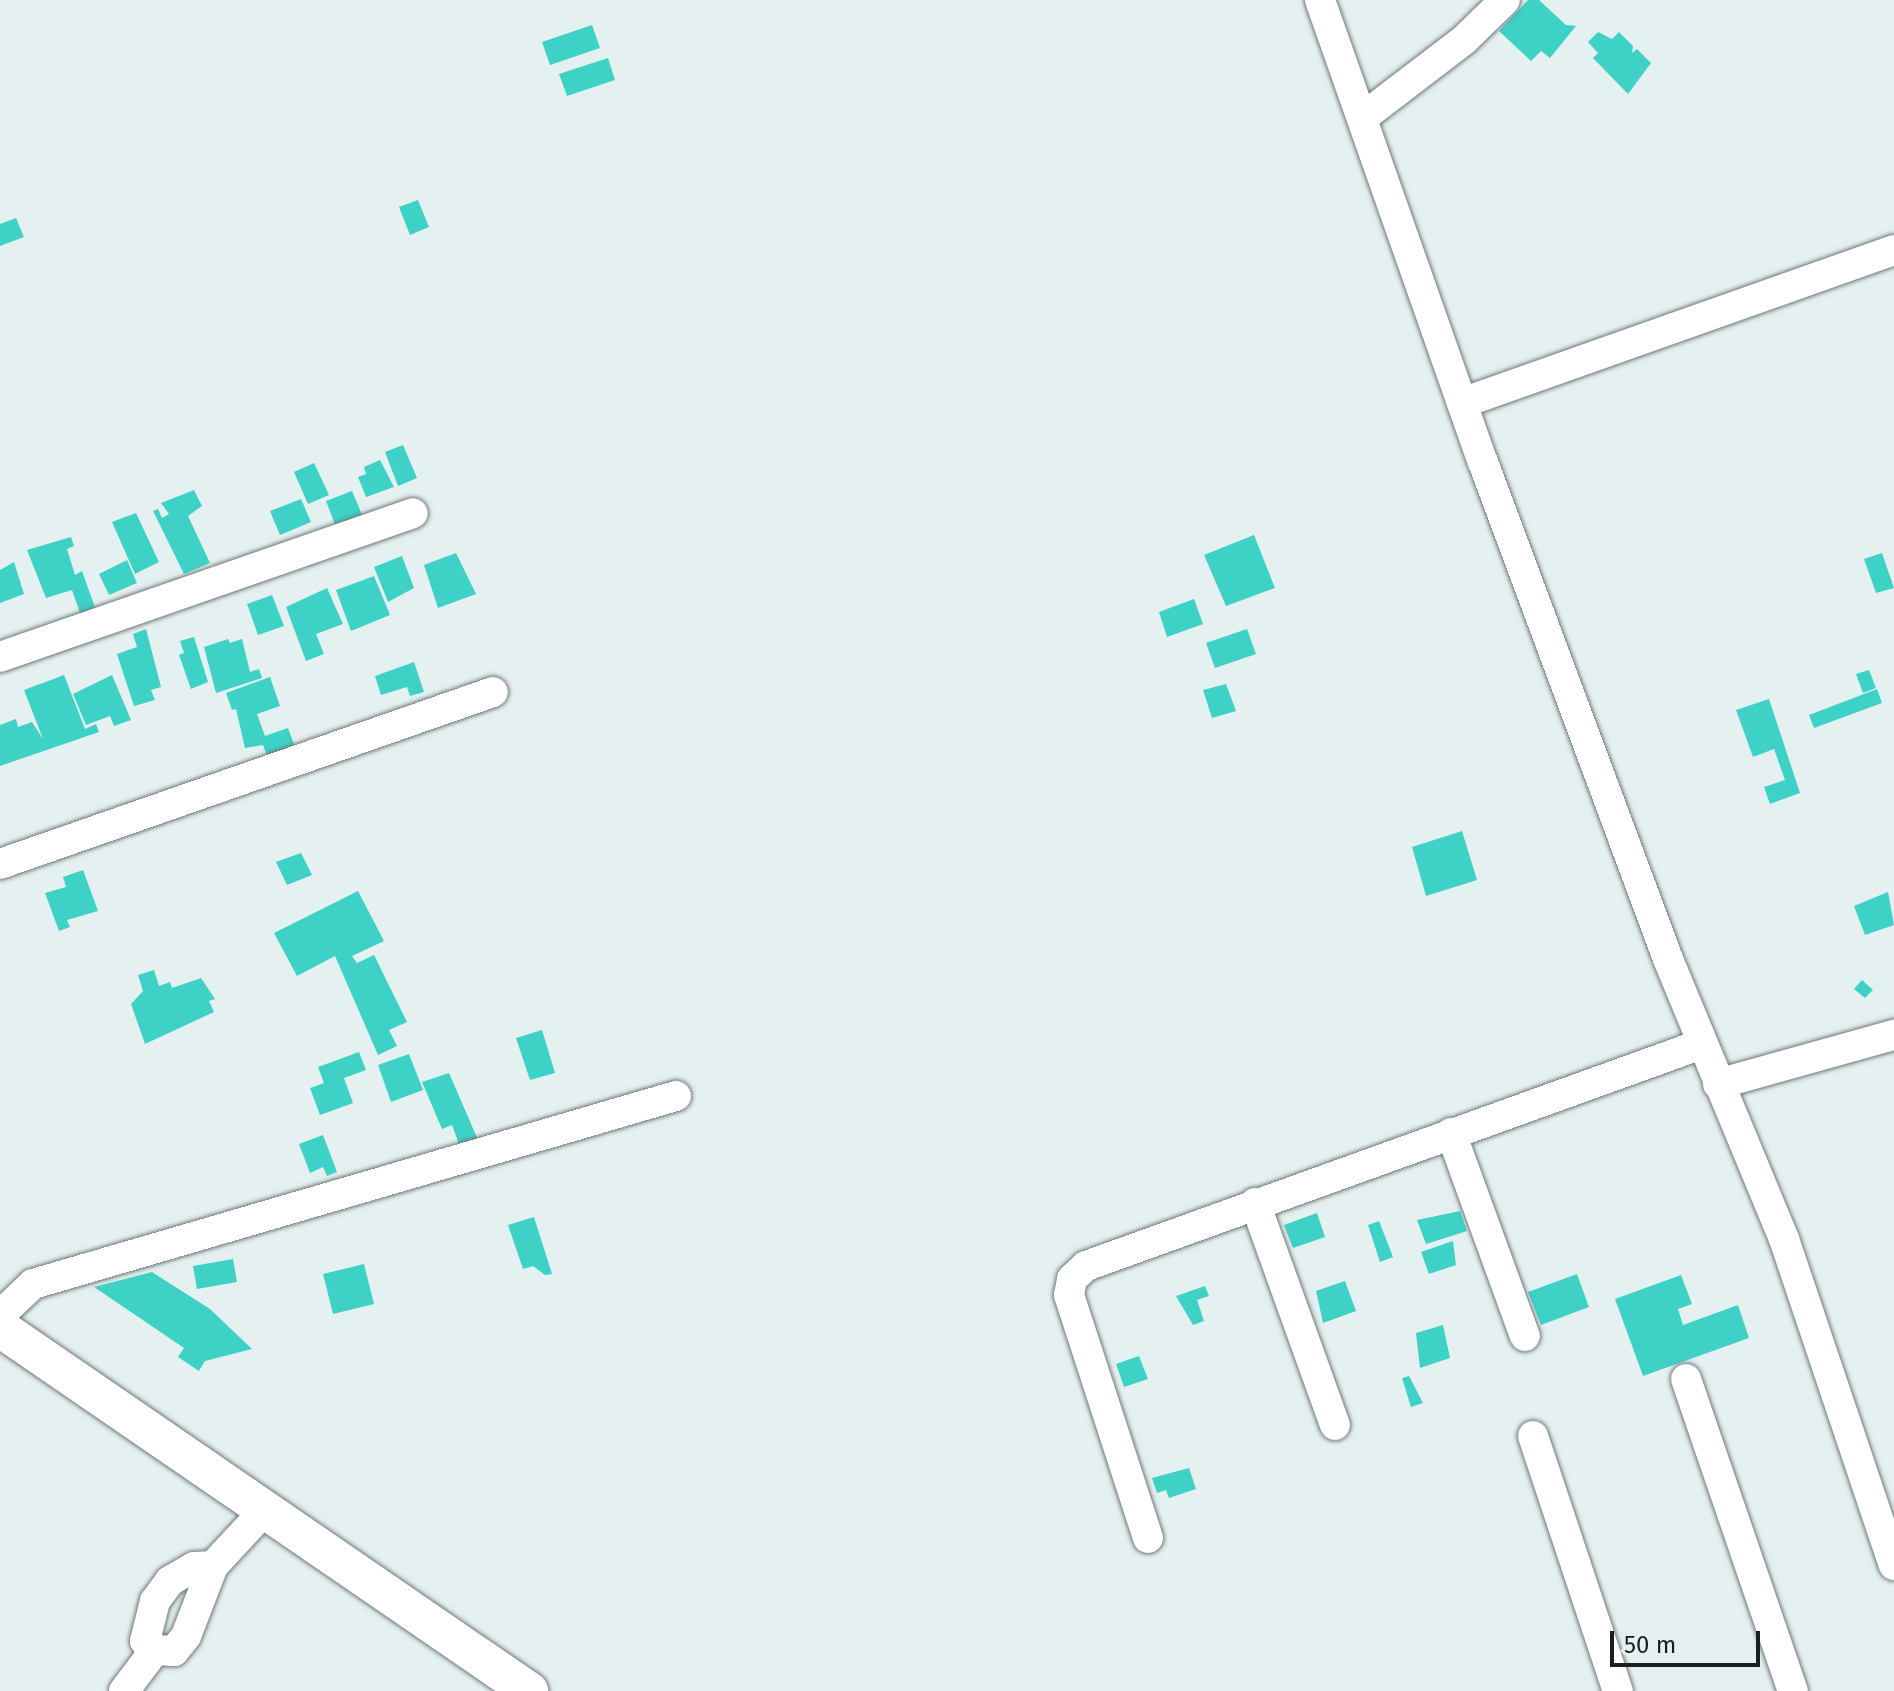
<!DOCTYPE html>
<style>
body{margin:0}
#map{position:relative;width:1894px;height:1691px;overflow:hidden;background:#e5f0f1;font-family:"Fira Sans",sans-serif}
div>[style]{position:absolute}
[style*='--x']{left:calc(var(--x)*1px);top:calc(var(--y)*1px);width:calc(var(--w)*1px);rotate:calc(var(--a)*1deg)}
.building>*{inset:0;background:#3ed2c7}
.roads{filter:drop-shadow(0 0 2px #6f7879) drop-shadow(0 0 2px #6f7879)}
.minor>*{height:30px;margin:-15px;padding:0 15px;transform-origin:15px;border-radius:15px;background:#fff}
.major>*{height:38px;margin:-19px;padding:0 19px;transform-origin:19px;border-radius:19px;background:#fff}
span{translate:-50% -50%;white-space:nowrap;text-align:center;line-height:1.15;-webkit-text-stroke:6px #e5f0f1;paint-order:stroke}
.scale{position:absolute;left:1610px;top:1631px;width:150px;height:36px;box-sizing:border-box;border:4px solid #1b1e1f;border-top:0;padding-left:10px;font-size:24px;line-height:28px;white-space:nowrap;color:#1b1e1f;-webkit-text-stroke:6px #e5f0f1;paint-order:stroke}
</style>
<div id="map">
<div class="building">
<i style="clip-path:polygon(1528px 0,1539px 0,1566px 25px,1576px 26px,1550px 58px,1541px 51px,1531px 61px,1499px 31px)"></i>
<i style="clip-path:polygon(592px 25px,600px 48px,550px 65px,542px 42px)"></i>
<i style="clip-path:polygon(1598px 32px,1612px 39px,1619px 32px,1633px 46px,1632px 53px,1637px 49px,1651px 63px,1628px 94px,1593px 58px,1598px 53px,1588px 42px)"></i>
<i style="clip-path:polygon(608px 58px,615px 80px,567px 96px,559px 74px)"></i>
<i style="clip-path:polygon(418px 200px,429px 227px,410px 235px,399px 207px)"></i>
<i style="clip-path:polygon(16px 218px,24px 237px,0 246px,0 224px)"></i>
<i style="clip-path:polygon(403px 445px,417px 478px,398px 486px,385px 452px)"></i>
<i style="clip-path:polygon(380px 460px,394px 487px,366px 497px,358px 477px,366px 474px,364px 467px)"></i>
<i style="clip-path:polygon(314px 463px,329px 495px,308px 504px,294px 472px)"></i>
<i style="clip-path:polygon(194px 490px,202px 506px,188px 516px,210px 563px,184px 574px,153px 511px,158px 509px,162px 518px,169px 514px,161px 503px)"></i>
<i style="clip-path:polygon(352px 491px,363px 517px,336px 527px,326px 501px)"></i>
<i style="clip-path:polygon(301px 499px,311px 522px,280px 535px,270px 511px)"></i>
<i style="clip-path:polygon(136px 513px,159px 562px,135px 574px,112px 522px)"></i>
<i style="clip-path:polygon(1254px 535px,1275px 588px,1226px 606px,1204px 555px)"></i>
<i style="clip-path:polygon(71px 537px,74px 546px,67px 549px,75px 575px,82px 571px,97px 613px,82px 619px,72px 590px,46px 598px,27px 550px)"></i>
<i style="clip-path:polygon(456px 553px,476px 594px,438px 608px,424px 565px)"></i>
<i style="clip-path:polygon(1882px 553px,1894px 588px,1876px 593px,1864px 559px)"></i>
<i style="clip-path:polygon(402px 556px,414px 588px,388px 602px,374px 567px)"></i>
<i style="clip-path:polygon(127px 560px,137px 583px,109px 595px,99px 574px)"></i>
<i style="clip-path:polygon(14px 562px,24px 594px,0 603px,0 570px)"></i>
<i style="clip-path:polygon(374px 576px,390px 615px,351px 631px,336px 590px)"></i>
<i style="clip-path:polygon(327px 588px,343px 624px,316px 634px,324px 654px,306px 661px,286px 607px)"></i>
<i style="clip-path:polygon(272px 595px,284px 626px,258px 635px,247px 604px)"></i>
<i style="clip-path:polygon(1194px 599px,1203px 624px,1167px 637px,1159px 612px)"></i>
<i style="clip-path:polygon(146px 629px,161px 687px,151px 690px,155px 700px,134px 706px,117px 654px,137px 647px,133px 634px)"></i>
<i style="clip-path:polygon(1247px 629px,1256px 654px,1215px 668px,1206px 643px)"></i>
<i style="clip-path:polygon(194px 637px,208px 682px,191px 689px,179px 655px,184px 653px,180px 641px)"></i>
<i style="clip-path:polygon(228px 639px,230px 643px,242px 639px,250px 672px,259px 669px,262px 678px,216px 693px,204px 647px)"></i>
<i style="clip-path:polygon(414px 662px,424px 692px,410px 696px,407px 687px,381px 695px,375px 676px)"></i>
<i style="clip-path:polygon(1869px 670px,1876px 688px,1863px 693px,1856px 674px)"></i>
<i style="clip-path:polygon(64px 675px,85px 729px,96px 724px,99px 732px,0 766px,0 725px,16px 719px,18px 727px,32px 722px,43px 739px,24px 690px)"></i>
<i style="clip-path:polygon(112px 675px,131px 720px,114px 726px,110px 716px,86px 725px,73px 694px)"></i>
<i style="clip-path:polygon(270px 677px,280px 706px,257px 714px,265px 736px,288px 728px,295px 747px,267px 756px,263px 745px,245px 748px,236px 709px,232px 710px,226px 693px)"></i>
<i style="clip-path:polygon(1226px 684px,1236px 711px,1212px 718px,1203px 690px)"></i>
<i style="clip-path:polygon(1877px 689px,1882px 703px,1814px 728px,1809px 715px)"></i>
<i style="clip-path:polygon(1769px 699px,1800px 793px,1770px 804px,1764px 787px,1785px 780px,1774px 749px,1753px 757px,1736px 710px)"></i>
<i style="clip-path:polygon(1462px 831px,1477px 880px,1426px 896px,1412px 847px)"></i>
<i style="clip-path:polygon(301px 853px,312px 875px,287px 885px,276px 862px)"></i>
<i style="clip-path:polygon(83px 870px,98px 911px,67px 920px,70px 927px,59px 931px,45px 893px,66px 887px,63px 877px)"></i>
<i style="clip-path:polygon(358px 891px,384px 941px,352px 956px,357px 963px,374px 955px,407px 1022px,389px 1030px,397px 1046px,378px 1055px,335px 956px,297px 976px,274px 933px)"></i>
<i style="clip-path:polygon(1888px 892px,1894px 925px,1865px 935px,1854px 906px)"></i>
<i style="clip-path:polygon(154px 970px,159px 986px,170px 982px,172px 988px,201px 978px,215px 999px,209px 1001px,214px 1012px,145px 1044px,131px 1004px,143px 991px,138px 975px)"></i>
<i style="clip-path:polygon(1862px 980px,1873px 990px,1865px 998px,1854px 989px)"></i>
<i style="clip-path:polygon(542px 1030px,555px 1073px,530px 1080px,516px 1038px)"></i>
<i style="clip-path:polygon(359px 1052px,366px 1070px,344px 1078px,353px 1103px,320px 1115px,310px 1088px,324px 1083px,318px 1067px)"></i>
<i style="clip-path:polygon(409px 1054px,423px 1090px,391px 1102px,378px 1065px)"></i>
<i style="clip-path:polygon(449px 1073px,478px 1140px,460px 1147px,452px 1125px,442px 1129px,422px 1082px)"></i>
<i style="clip-path:polygon(323px 1135px,337px 1172px,327px 1176px,323px 1167px,310px 1173px,299px 1144px)"></i>
<i style="clip-path:polygon(1460px 1211px,1467px 1231px,1426px 1244px,1417px 1220px)"></i>
<i style="clip-path:polygon(1317px 1213px,1325px 1237px,1293px 1248px,1284px 1225px)"></i>
<i style="clip-path:polygon(534px 1217px,552px 1274px,545px 1275px,533px 1266px,523px 1269px,508px 1225px)"></i>
<i style="clip-path:polygon(1379px 1221px,1393px 1257px,1380px 1262px,1368px 1225px)"></i>
<i style="clip-path:polygon(1453px 1241px,1456px 1265px,1429px 1274px,1421px 1252px)"></i>
<i style="clip-path:polygon(233px 1259px,237px 1282px,197px 1289px,193px 1266px)"></i>
<i style="clip-path:polygon(364px 1264px,374px 1304px,333px 1314px,323px 1274px)"></i>
<i style="clip-path:polygon(152px 1272px,210px 1309px,252px 1349px,205px 1361px,199px 1371px,178px 1357px,184px 1348px,94px 1287px)"></i>
<i style="clip-path:polygon(1577px 1274px,1589px 1307px,1541px 1325px,1528px 1292px)"></i>
<i style="clip-path:polygon(1681px 1275px,1692px 1304px,1678px 1309px,1683px 1325px,1738px 1305px,1749px 1338px,1643px 1376px,1615px 1299px)"></i>
<i style="clip-path:polygon(1345px 1281px,1356px 1311px,1323px 1323px,1316px 1291px)"></i>
<i style="clip-path:polygon(1205px 1286px,1209px 1296px,1197px 1300px,1204px 1321px,1193px 1325px,1176px 1296px)"></i>
<i style="clip-path:polygon(1443px 1325px,1450px 1358px,1420px 1368px,1416px 1333px)"></i>
<i style="clip-path:polygon(1139px 1356px,1148px 1379px,1124px 1387px,1116px 1364px)"></i>
<i style="clip-path:polygon(1409px 1376px,1423px 1403px,1411px 1407px,1402px 1378px)"></i>
<i style="clip-path:polygon(1189px 1468px,1196px 1489px,1169px 1498px,1166px 1490px,1157px 1493px,1152px 1478px)"></i>
</div>
<div class="roads">
<div class="minor">
<i style="--x:1320;--y:0;--w:490;--a:70.6"></i>
<i style="--x:1483;--y:462;--w:530;--a:69.58"></i>
<i style="--x:1668;--y:959;--w:303;--a:67.5"></i>
<i style="--x:1784;--y:1239;--w:344;--a:71.4"></i>
<i style="--x:1362;--y:118;--w:128;--a:-37.4"></i>
<i style="--x:1464;--y:40;--w:57;--a:-44.3"></i>
<i style="--x:1462;--y:403;--w:458;--a:-19.5"></i>
<i style="--x:0;--y:657;--w:437;--a:-19.2"></i>
<i style="--x:0;--y:864;--w:522;--a:-19.23"></i>
<i style="--x:1718;--y:1084;--w:183;--a:-15.6"></i>
<i style="--x:1451;--y:1133;--w:216;--a:70"></i>
<i style="--x:1255;--y:1203;--w:236;--a:70.2"></i>
<i style="--x:0;--y:1315;--w:45;--a:-43.2"></i>
<i style="--x:33;--y:1284;--w:670;--a:-16.3"></i>
<i style="--x:1686;--y:1379;--w:330;--a:71.1"></i>
<i style="--x:1533;--y:1436;--w:269;--a:71.6"></i>
<i style="--x:1148;--y:1538;--w:256;--a:-108"></i>
<i style="--x:1069;--y:1295;--w:16;--a:-79"></i>
<i style="--x:1072;--y:1279;--w:19;--a:-43"></i>
<i style="--x:1086;--y:1266;--w:655;--a:-19.82"></i>
<i style="--x:213;--y:1566;--w:19;--a:177"></i>
<i style="--x:194;--y:1567;--w:28;--a:150"></i>
<i style="--x:170;--y:1581;--w:25;--a:127"></i>
<i style="--x:155;--y:1601;--w:41;--a:104"></i>
<i style="--x:145;--y:1641;--w:13;--a:42"></i>
<i style="--x:155;--y:1650;--w:19;--a:3"></i>
<i style="--x:174;--y:1651;--w:19;--a:-51"></i>
<i style="--x:186;--y:1636;--w:75;--a:-68.9"></i>
<i style="--x:213;--y:1566;--w:76;--a:-47.1"></i>
<i style="--x:124;--y:1691;--w:51;--a:-52.9"></i>
</div>
<div class="major">
<i style="--x:0;--y:1328;--w:642;--a:34.46"></i>
</div>
</div>
<div class="scale">50 m</div>
</div>
